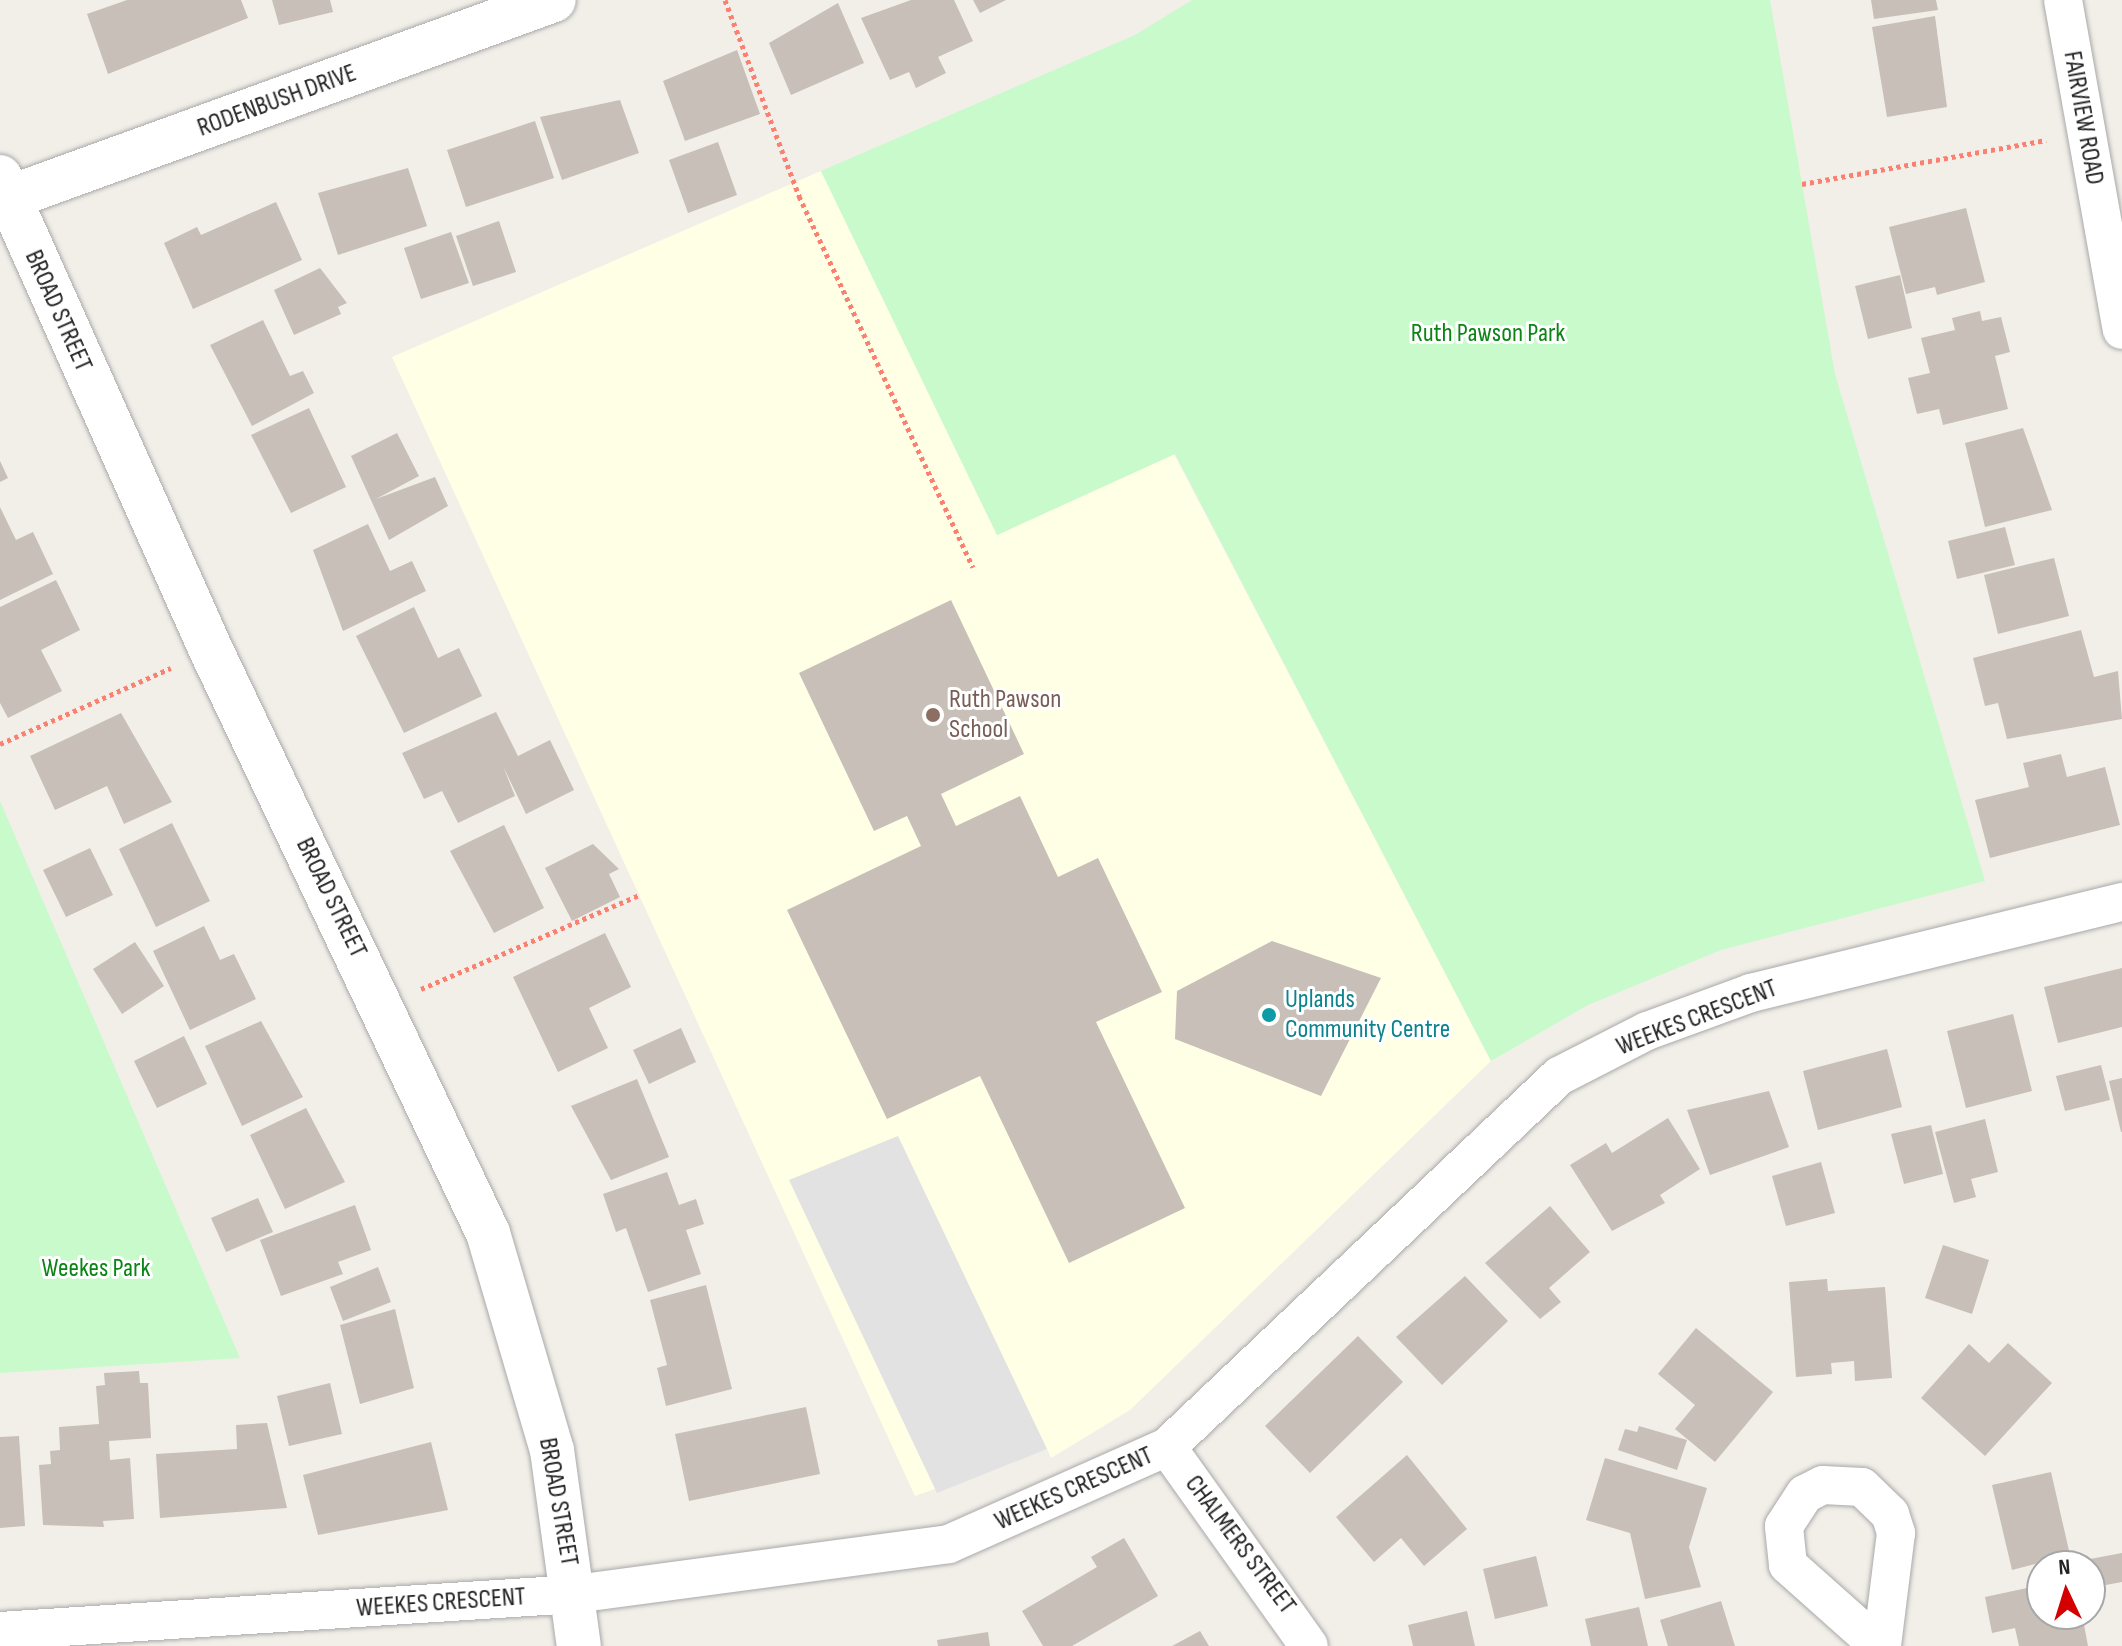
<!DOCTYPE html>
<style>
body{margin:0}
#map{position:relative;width:2122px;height:1646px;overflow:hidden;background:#f2efe9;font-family:"Sofia Sans Condensed",sans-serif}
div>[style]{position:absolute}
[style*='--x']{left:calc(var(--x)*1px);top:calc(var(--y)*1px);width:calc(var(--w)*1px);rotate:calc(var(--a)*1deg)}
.education>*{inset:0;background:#ffffe5}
.park>*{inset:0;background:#c8facc}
.parking>*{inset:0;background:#e2e2e2}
.building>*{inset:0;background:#c7bfb8}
.path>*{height:5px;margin-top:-2.5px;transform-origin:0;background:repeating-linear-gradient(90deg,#fa8072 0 4px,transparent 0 8px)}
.roads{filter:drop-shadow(0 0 2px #a9a9a9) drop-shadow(0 0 2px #a9a9a9)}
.minor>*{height:38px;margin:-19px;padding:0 19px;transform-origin:19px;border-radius:19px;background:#fff}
.tertiary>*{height:44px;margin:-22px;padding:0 22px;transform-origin:22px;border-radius:22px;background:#fff}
.dots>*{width:22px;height:22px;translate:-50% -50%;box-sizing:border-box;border:4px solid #fff;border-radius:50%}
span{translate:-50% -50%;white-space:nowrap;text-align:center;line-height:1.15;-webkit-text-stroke:6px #fff;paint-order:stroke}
.street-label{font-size:26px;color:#222}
.park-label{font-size:26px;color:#0c8416}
.education-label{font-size:26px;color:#785e54}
.left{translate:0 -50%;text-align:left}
.culture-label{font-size:26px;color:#0d838f}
.north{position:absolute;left:2026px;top:1550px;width:80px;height:80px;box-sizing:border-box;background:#fff;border:2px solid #a7a7a7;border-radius:50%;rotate:356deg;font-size:22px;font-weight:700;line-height:32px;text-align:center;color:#222}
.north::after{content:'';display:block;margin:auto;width:28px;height:36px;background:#d40000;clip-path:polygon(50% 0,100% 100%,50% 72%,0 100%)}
</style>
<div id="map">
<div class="education">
<i style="clip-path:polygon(821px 171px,997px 535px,1174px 454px,1491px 1061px,1130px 1410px,1051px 1458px,1047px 1449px,915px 1496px,392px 357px)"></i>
</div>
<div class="park">
<i style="clip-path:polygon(1192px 0,1770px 0,1835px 374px,1985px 881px,1721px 950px,1588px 1005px,1491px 1061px,1175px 454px,997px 535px,821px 171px,1135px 35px)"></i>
<i style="clip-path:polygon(0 801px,240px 1358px,0 1373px)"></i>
</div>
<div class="parking">
<i style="clip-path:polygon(898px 1136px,1047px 1449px,937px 1493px,789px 1180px)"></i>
</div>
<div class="building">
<i style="clip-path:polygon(127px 0,241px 0,248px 18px,108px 74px,87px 14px)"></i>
<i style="clip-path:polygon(272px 0,330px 0,333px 12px,279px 25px)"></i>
<i style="clip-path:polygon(911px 0,954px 0,973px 41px,938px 57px,946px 73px,916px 88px,909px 72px,890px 80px,861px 18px)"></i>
<i style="clip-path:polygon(973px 0,1006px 0,980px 13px)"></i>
<i style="clip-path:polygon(1871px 0,1936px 0,1938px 10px,1874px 19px)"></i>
<i style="clip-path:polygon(838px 3px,864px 63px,791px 95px,769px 43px)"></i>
<i style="clip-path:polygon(1935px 16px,1947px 107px,1887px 117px,1872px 27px)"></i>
<i style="clip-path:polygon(737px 50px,760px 114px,685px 141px,663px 81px)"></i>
<i style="clip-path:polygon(620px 100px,639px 153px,562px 180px,540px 117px)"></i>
<i style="clip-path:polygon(535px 121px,554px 178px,466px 207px,447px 150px)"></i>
<i style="clip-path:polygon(718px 142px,737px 195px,688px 213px,669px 160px)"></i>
<i style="clip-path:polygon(408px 168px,427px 226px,338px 255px,318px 193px)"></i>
<i style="clip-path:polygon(276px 202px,302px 260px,193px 309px,164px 243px,197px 227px,201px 235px)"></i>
<i style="clip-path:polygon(1966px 208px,1985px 282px,1937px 295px,1935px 287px,1906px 294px,1889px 227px)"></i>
<i style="clip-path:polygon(499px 221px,516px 272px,473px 286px,456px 236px)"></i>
<i style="clip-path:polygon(451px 232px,469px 283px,421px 299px,404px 248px)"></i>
<i style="clip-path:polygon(320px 268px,347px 303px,338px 307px,341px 314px,294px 335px,274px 290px)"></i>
<i style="clip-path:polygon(1900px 275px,1912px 328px,1868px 339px,1855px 286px)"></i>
<i style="clip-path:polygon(1980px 311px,1982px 321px,2001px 317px,2010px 352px,1995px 356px,2008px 409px,1943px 425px,1939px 409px,1917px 414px,1908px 378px,1930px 373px,1921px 338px,1955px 330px,1952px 318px)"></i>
<i style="clip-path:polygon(263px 320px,290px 376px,303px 371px,314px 393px,252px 426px,210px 345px)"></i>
<i style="clip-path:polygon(309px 408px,346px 487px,291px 513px,251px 435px)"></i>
<i style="clip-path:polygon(2023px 428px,2052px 510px,1985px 527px,1965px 443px)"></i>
<i style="clip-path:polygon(397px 433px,419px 476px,376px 499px,435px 477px,448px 506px,389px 540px,351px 456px)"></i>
<i style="clip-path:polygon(0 461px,8px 478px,0 482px)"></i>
<i style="clip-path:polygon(0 507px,16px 540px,33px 532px,53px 574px,0 600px)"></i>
<i style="clip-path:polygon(368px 524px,390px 571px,412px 561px,426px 591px,343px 631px,313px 550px)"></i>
<i style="clip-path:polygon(2005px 527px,2015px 565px,1957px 579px,1948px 541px)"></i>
<i style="clip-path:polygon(2054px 558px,2069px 616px,1998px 634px,1984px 575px)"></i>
<i style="clip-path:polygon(56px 580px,80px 630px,41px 650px,62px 691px,8px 718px,0 703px,0 607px)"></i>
<i style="clip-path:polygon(951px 600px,1024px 754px,941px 794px,956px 826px,1020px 796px,1058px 877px,1098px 858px,1162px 992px,1096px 1022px,1185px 1208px,1069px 1263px,980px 1076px,887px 1119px,787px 910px,921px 846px,907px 816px,874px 831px,799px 673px)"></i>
<i style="clip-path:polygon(414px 607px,438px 658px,459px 648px,482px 696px,404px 733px,356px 636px)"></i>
<i style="clip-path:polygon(2081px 630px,2094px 677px,2118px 671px,2122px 719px,2007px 739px,1998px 703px,1985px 706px,1973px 658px)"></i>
<i style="clip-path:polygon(496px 712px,518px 756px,550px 740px,574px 790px,526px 814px,503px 766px,515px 796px,458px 823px,442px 791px,424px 799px,402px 753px)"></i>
<i style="clip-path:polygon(121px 713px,172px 802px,124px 824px,107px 786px,55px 810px,30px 756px)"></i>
<i style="clip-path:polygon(2061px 754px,2067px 777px,2105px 767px,2120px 825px,1990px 858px,1975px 800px,2029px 787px,2023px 763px)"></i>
<i style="clip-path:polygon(172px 823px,210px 901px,156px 927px,119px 849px)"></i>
<i style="clip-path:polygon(504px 825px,544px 908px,494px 933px,450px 851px)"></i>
<i style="clip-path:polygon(593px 844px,619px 869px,609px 874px,620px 897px,572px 921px,545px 868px)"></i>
<i style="clip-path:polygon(90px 848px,113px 895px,66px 917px,43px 870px)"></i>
<i style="clip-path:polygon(204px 926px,220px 960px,234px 954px,256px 999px,190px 1030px,153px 951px)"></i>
<i style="clip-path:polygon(605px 933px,631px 987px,589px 1008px,608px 1048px,558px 1072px,513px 977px)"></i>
<i style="clip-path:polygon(1272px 941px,1381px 978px,1321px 1096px,1175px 1039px,1177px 991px)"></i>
<i style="clip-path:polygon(135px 942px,164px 986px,122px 1014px,93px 969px)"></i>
<i style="clip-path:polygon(2122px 968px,2122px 1027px,2058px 1043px,2044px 987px)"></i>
<i style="clip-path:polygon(2013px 1014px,2032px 1091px,1966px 1108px,1947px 1031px)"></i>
<i style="clip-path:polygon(261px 1021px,303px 1097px,242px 1126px,205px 1046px)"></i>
<i style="clip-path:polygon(681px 1028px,696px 1062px,649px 1084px,633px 1050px)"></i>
<i style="clip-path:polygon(184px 1036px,207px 1084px,157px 1108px,134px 1061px)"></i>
<i style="clip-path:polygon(1887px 1049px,1902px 1107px,1818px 1130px,1803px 1071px)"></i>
<i style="clip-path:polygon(2101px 1065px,2110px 1100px,2065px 1111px,2056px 1076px)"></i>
<i style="clip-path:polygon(2122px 1078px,2122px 1132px,2121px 1132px,2109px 1081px)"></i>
<i style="clip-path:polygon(637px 1079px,669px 1157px,611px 1180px,571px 1106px)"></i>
<i style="clip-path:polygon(1769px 1091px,1789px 1147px,1710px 1175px,1687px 1110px)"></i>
<i style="clip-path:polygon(306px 1108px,345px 1182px,285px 1209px,250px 1135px)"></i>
<i style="clip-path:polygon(1668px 1118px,1700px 1169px,1660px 1195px,1665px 1203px,1612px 1231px,1570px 1165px,1606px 1143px,1612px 1153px)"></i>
<i style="clip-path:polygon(1985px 1119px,1998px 1172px,1971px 1179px,1976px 1197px,1954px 1203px,1935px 1132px)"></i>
<i style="clip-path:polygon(1931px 1125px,1943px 1174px,1904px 1184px,1891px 1134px)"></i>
<i style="clip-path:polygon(1821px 1162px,1835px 1213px,1786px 1226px,1772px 1176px)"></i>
<i style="clip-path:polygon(667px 1172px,679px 1205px,696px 1199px,704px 1224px,686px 1230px,701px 1274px,648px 1292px,626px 1228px,616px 1232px,603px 1194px)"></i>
<i style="clip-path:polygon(258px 1198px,273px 1232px,226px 1252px,211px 1218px)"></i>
<i style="clip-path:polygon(355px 1205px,371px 1250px,338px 1262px,343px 1274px,281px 1296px,260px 1240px)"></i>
<i style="clip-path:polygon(1550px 1206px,1590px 1252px,1549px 1288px,1561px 1302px,1540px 1319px,1485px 1263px)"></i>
<i style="clip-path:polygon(1943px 1245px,1989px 1260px,1972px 1314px,1925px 1298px)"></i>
<i style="clip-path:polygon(378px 1267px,391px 1302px,343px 1321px,330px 1287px)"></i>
<i style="clip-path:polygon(1465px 1276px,1508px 1321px,1442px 1385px,1396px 1337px)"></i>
<i style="clip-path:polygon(1827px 1279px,1828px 1291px,1885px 1287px,1892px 1378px,1855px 1381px,1854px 1361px,1831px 1363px,1832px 1374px,1796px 1377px,1789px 1282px)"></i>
<i style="clip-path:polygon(706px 1285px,732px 1389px,666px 1406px,657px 1368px,667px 1365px,650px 1300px)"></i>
<i style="clip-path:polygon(395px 1309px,414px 1388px,360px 1404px,340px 1325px)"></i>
<i style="clip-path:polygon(1696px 1328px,1773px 1392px,1715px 1462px,1675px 1429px,1695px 1405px,1658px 1374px)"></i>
<i style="clip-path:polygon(1358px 1336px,1403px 1382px,1310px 1473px,1265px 1426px)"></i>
<i style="clip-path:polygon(2008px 1343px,2052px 1383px,1985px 1456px,1921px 1398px,1969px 1344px,1989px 1363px)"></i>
<i style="clip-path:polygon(139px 1371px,140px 1383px,148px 1383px,151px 1438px,109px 1441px,110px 1460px,130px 1458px,134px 1519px,103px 1521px,104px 1527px,43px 1525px,39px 1465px,51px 1464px,50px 1451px,60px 1450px,59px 1427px,99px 1424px,96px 1386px,105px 1385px,104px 1373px)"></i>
<i style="clip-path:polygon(330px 1383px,342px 1434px,289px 1446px,277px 1396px)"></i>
<i style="clip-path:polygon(806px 1407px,820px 1474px,689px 1501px,675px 1434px)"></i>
<i style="clip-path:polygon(267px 1423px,287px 1508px,160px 1518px,156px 1454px,237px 1449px,236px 1425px)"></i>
<i style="clip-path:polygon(1639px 1426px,1687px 1440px,1677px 1470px,1618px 1450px,1625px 1429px,1637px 1432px)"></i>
<i style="clip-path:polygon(19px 1436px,25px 1526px,0 1528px,0 1437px)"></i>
<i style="clip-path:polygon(431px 1442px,448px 1510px,318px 1535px,303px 1475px)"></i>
<i style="clip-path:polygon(1407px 1455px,1467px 1529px,1424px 1566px,1401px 1538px,1374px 1562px,1336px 1517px)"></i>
<i style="clip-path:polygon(1605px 1458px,1707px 1488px,1689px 1547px,1701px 1587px,1645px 1599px,1630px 1533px,1586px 1520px)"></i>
<i style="clip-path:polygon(2051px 1472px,2070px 1555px,2012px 1570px,1992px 1485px)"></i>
<i style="clip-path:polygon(1124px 1538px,1158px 1596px,1072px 1646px,1043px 1646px,1022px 1611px,1097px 1567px,1091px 1557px)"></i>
<i style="clip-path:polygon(2122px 1553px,2122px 1582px,2095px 1587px,2090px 1559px)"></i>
<i style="clip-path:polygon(1536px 1556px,1548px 1606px,1495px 1619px,1483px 1569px)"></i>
<i style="clip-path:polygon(2042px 1570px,2042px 1614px,2082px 1614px,2088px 1646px,2019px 1646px,2015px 1628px,1992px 1633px,1985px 1597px,2036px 1586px,2033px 1572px)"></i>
<i style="clip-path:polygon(1721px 1601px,1735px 1646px,1668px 1646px,1660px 1620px)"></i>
<i style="clip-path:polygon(1639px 1607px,1648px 1646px,1591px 1646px,1585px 1619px)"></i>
<i style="clip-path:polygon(1467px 1611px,1475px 1646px,1413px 1646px,1408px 1625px)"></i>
<i style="clip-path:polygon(1200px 1631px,1209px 1646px,1172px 1646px)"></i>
<i style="clip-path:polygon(988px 1632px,990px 1646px,938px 1646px,937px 1640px)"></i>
</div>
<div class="path">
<i style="--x:725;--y:0;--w:210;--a:69.3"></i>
<i style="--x:799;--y:196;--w:410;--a:64.9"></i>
<i style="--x:1802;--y:184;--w:248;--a:-10.2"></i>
<i style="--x:0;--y:744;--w:187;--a:-24"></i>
<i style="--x:421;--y:989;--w:237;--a:-23.3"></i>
</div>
<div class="roads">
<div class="minor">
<i style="--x:2063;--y:0;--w:335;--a:79.9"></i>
<i style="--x:1167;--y:1447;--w:244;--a:54.5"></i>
<i style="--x:0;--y:1631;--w:576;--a:-3.68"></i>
<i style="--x:575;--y:1594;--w:377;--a:-7.6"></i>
<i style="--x:949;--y:1544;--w:239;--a:-24"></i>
<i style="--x:1167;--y:1447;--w:540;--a:-43.42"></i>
<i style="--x:1559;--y:1076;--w:99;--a:-27.1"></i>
<i style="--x:1647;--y:1031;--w:111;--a:-20.1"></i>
<i style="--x:1751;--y:993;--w:382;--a:-13.8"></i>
<i style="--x:1879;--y:1646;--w:122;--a:-138.3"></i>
<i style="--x:1788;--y:1565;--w:39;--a:-96"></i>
<i style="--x:1784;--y:1526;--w:38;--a:-57"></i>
<i style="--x:1805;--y:1494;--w:20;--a:-27"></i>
<i style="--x:1823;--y:1485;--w:39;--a:3"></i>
<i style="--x:1862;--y:1487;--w:39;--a:44"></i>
<i style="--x:1890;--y:1514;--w:20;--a:72"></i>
<i style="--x:1896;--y:1533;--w:114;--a:97.1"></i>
</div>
<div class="tertiary">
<i style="--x:0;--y:177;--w:518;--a:65.96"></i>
<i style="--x:211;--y:650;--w:645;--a:64.59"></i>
<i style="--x:488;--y:1233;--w:226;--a:73.6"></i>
<i style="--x:552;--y:1450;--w:198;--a:82.2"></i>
<i style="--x:0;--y:201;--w:589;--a:-19.94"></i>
</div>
</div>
<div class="dots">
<i style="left:933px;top:715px;background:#8d6e63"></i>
<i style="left:1269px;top:1015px;background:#0f9aa8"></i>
</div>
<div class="street-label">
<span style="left:277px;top:101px;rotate:-20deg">RODENBUSH DRIVE</span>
<span style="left:2083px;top:118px;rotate:80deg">FAIRVIEW ROAD</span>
<span style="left:58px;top:311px;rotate:66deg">BROAD STREET</span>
<span style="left:331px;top:898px;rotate:64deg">BROAD STREET</span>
<span style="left:1697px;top:1018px;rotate:-21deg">WEEKES CRESCENT</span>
<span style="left:1074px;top:1489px;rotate:-24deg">WEEKES CRESCENT</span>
<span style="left:558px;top:1502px;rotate:80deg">BROAD STREET</span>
<span style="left:1240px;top:1545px;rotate:53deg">CHALMERS STREET</span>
<span style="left:441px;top:1603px;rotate:-4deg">WEEKES CRESCENT</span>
</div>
<div class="park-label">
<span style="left:1488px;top:334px">Ruth Pawson Park</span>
<span style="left:96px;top:1269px">Weekes Park</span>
</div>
<div class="education-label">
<span class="left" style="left:949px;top:715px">Ruth Pawson<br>School</span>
</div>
<div class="culture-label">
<span class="left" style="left:1285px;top:1015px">Uplands<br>Community Centre</span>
</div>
<div class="north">N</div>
</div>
